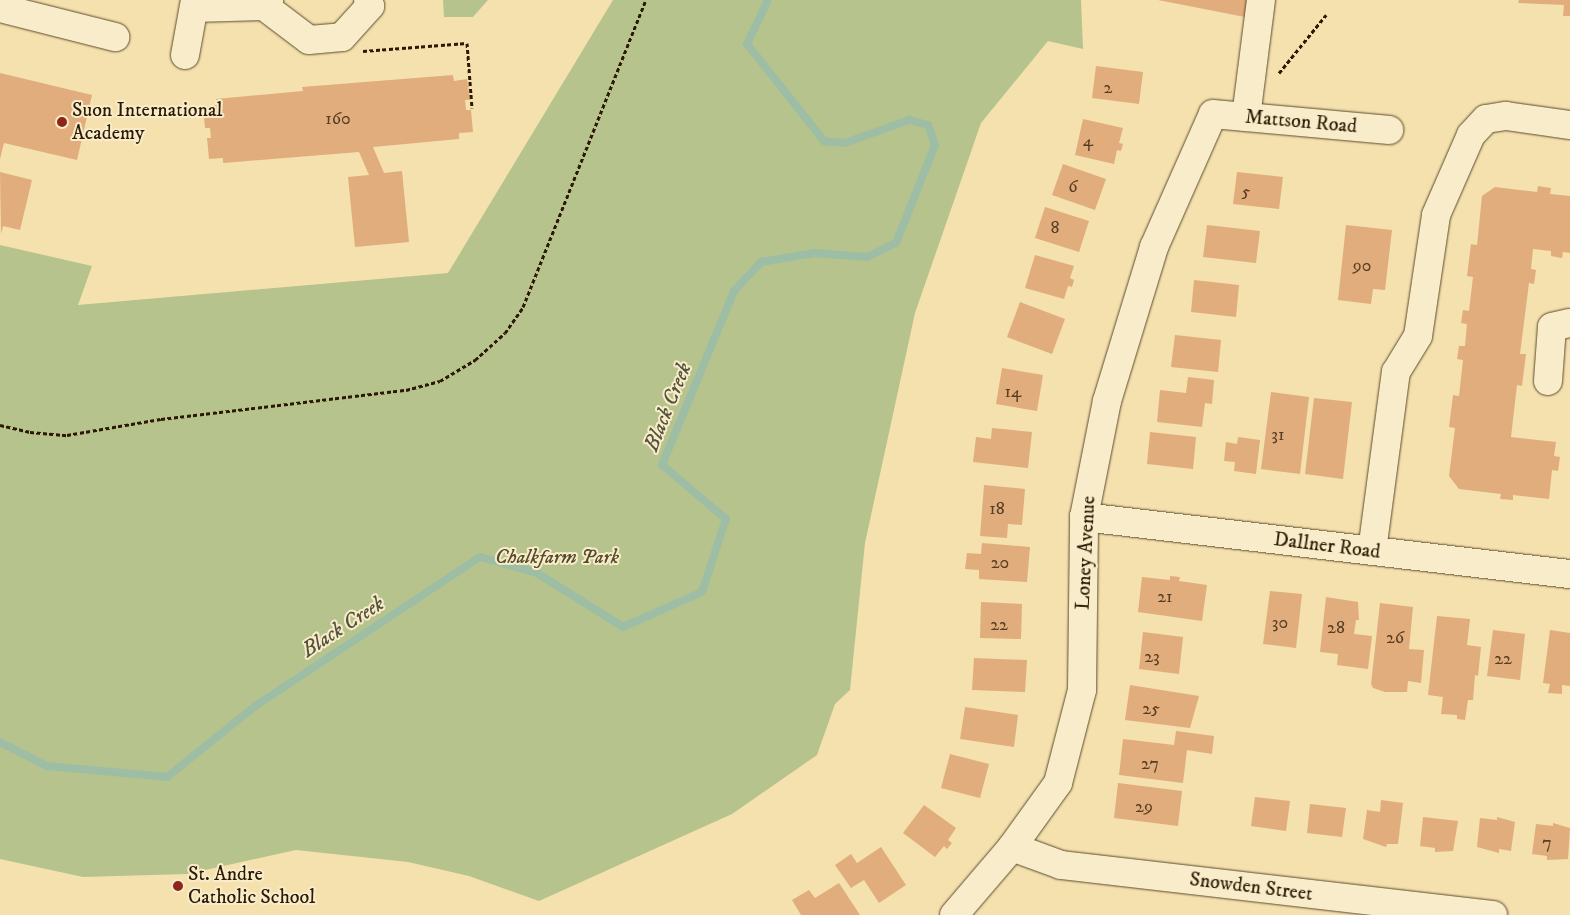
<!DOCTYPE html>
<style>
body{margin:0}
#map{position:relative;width:1570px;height:915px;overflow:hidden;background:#f4e1ad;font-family:"IM FELL DW Pica",serif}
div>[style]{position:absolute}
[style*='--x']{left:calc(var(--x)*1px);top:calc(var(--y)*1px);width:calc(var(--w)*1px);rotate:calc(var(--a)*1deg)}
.green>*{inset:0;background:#b7c38d}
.stream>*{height:8px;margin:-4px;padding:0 4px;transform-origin:4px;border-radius:4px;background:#9dbea5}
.building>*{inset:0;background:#e1ad7d}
.path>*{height:3px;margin-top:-1.5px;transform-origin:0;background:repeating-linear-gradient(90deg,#2b1903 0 4px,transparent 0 6.5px)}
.roads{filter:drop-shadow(0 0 1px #5d4b2e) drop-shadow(0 0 1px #5d4b2e)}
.minor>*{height:28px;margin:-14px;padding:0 14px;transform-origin:14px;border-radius:14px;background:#f8ecca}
.dots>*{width:14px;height:14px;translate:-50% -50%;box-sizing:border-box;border:2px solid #f8ecca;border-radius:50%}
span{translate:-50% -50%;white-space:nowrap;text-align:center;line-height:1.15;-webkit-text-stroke:4px #f8ecca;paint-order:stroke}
.number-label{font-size:18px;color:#583e22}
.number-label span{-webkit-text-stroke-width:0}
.poi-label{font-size:20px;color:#2b1903}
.left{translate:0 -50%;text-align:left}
.street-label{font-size:20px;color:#2b1903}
.park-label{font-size:20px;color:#554c2c;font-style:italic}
.water-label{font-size:21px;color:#53533c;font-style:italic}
</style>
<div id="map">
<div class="green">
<i style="clip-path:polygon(443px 0,488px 0,473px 17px,444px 17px)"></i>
<i style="clip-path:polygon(613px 0,1081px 0,1083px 49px,1048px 41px,981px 123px,915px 313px,865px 543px,850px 690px,835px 704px,817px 755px,732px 814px,539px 901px,469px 876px,408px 862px,296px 850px,187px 874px,83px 877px,0 859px,0 245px,92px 266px,78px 305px,448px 273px)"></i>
</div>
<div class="stream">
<i style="--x:0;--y:742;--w:53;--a:27.1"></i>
<i style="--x:47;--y:766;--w:121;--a:5.2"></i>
<i style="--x:167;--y:777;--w:112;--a:-38.8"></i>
<i style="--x:254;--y:707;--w:271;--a:-33.6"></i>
<i style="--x:480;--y:557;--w:59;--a:15.7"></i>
<i style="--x:537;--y:573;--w:102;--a:32.1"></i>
<i style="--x:623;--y:627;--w:86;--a:-23.9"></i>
<i style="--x:702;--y:592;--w:77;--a:-71.8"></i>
<i style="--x:726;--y:519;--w:84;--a:-139.8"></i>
<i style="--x:662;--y:465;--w:188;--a:-67.5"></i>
<i style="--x:734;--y:291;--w:40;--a:-47"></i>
<i style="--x:761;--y:262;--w:54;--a:-9.6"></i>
<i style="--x:814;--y:253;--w:53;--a:4.3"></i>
<i style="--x:867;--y:257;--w:32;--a:-26"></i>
<i style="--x:896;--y:243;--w:105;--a:-68.3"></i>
<i style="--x:935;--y:145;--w:21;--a:-109"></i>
<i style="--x:928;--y:125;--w:20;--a:-165"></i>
<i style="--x:909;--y:120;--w:68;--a:160.2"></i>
<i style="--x:845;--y:143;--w:21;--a:-175"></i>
<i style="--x:824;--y:141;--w:124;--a:-128.4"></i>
<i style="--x:747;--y:44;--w:49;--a:-64.5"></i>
</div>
<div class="building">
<i style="clip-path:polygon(1158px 0,1253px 0,1250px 18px)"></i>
<i style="clip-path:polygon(1519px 0,1570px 0,1570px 16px,1563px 16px,1564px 5px,1518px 3px)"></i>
<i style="clip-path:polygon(1096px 66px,1143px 72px,1139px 104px,1092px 98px)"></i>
<i style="clip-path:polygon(0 73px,92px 95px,77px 160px,4px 143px,0 159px)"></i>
<i style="clip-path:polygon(453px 75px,454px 81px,467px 79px,470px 100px,465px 100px,466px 110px,471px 110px,473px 132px,459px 133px,459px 139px,373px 147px,384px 173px,402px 171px,409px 242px,355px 247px,348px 177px,369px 175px,359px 152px,223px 163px,223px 158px,209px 159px,207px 138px,211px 138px,210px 128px,205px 128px,203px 107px,217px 105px,216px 99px,303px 91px,302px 87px)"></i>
<i style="clip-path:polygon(1083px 119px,1123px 128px,1119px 143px,1123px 144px,1121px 151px,1117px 150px,1114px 164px,1075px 155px)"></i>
<i style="clip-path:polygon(1063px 164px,1106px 179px,1095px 210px,1052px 195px)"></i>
<i style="clip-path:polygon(0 172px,32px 180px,20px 230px,3px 226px,1px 234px)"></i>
<i style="clip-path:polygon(1237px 172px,1283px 177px,1279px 209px,1233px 204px)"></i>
<i style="clip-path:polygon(1538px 186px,1551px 188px,1550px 194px,1570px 196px,1570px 253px,1563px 252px,1562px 258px,1551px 256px,1551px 251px,1533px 249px,1531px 269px,1536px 270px,1534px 284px,1529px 283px,1520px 354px,1526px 354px,1522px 386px,1517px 385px,1511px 437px,1556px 442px,1554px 456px,1560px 457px,1558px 471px,1552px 470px,1549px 499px,1513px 495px,1513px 500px,1500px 499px,1501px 494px,1459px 489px,1449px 476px,1455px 428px,1449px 427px,1453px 395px,1459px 396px,1463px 360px,1457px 359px,1459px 346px,1465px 346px,1467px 324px,1461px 323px,1463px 310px,1469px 311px,1473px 277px,1467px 276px,1471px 244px,1477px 245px,1482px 196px,1495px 187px,1537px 192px)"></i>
<i style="clip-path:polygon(1045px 207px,1089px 221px,1079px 252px,1035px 238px)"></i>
<i style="clip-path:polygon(1207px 225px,1260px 231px,1256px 263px,1203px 257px)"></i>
<i style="clip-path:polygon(1346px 225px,1392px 230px,1385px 290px,1373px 289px,1371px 304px,1338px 300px)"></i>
<i style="clip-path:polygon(1035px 255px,1074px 266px,1070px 278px,1074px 280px,1072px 287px,1068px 286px,1064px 299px,1025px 288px)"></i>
<i style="clip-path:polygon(1194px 280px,1239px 285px,1236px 317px,1191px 312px)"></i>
<i style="clip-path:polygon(1020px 302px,1065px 319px,1052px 354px,1007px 337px)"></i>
<i style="clip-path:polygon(1175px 335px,1221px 340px,1218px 372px,1171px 367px)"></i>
<i style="clip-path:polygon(1002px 368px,1043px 375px,1037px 411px,996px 404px)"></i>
<i style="clip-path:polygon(1188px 377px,1214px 380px,1212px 404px,1205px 403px,1202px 427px,1157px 422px,1160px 390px,1186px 393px)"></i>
<i style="clip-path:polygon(1271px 392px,1309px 397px,1300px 474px,1261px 469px)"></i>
<i style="clip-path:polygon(1314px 398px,1352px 402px,1343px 479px,1305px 474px)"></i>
<i style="clip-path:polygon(992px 428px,1032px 432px,1028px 468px,973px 462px,976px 437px,991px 439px)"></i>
<i style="clip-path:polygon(1150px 432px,1196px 437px,1193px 469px,1147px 464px)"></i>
<i style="clip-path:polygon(1238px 437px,1260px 440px,1256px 474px,1234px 471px,1235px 462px,1224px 461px,1226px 442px,1237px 444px)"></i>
<i style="clip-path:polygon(984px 485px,1025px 489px,1022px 525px,1008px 524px,1007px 538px,980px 536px)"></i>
<i style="clip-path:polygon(982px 543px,1030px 547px,1027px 582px,979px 579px,979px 570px,965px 569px,967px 553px,981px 554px)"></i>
<i style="clip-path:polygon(1170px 576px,1180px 577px,1179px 581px,1207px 585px,1202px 621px,1138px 612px,1142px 577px,1170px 580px)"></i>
<i style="clip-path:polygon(1270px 591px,1302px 594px,1296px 648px,1263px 644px)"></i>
<i style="clip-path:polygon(1326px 597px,1358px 602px,1359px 620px,1356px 620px,1354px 634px,1372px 636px,1368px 669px,1337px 665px,1338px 654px,1320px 652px)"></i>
<i style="clip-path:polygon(981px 602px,1022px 604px,1021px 639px,980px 638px)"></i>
<i style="clip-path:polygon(1380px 603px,1413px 607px,1409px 649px,1424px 650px,1421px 683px,1408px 681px,1407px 692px,1385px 692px,1373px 688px,1371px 684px)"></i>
<i style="clip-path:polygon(1437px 616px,1470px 619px,1467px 645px,1481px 647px,1478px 676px,1475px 675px,1473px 700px,1468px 700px,1465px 720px,1457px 719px,1457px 715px,1441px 714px,1443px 697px,1428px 695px)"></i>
<i style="clip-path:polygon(1493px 630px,1525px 634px,1520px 680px,1487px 676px)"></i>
<i style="clip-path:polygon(1550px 630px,1570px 633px,1570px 686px,1562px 685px,1562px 694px,1548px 693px,1550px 684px,1543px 683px)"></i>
<i style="clip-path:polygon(1143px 632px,1183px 637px,1179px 674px,1139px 669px)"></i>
<i style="clip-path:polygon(974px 658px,1027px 660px,1025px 692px,972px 690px)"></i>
<i style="clip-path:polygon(1130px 685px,1199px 696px,1190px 728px,1125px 720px)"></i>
<i style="clip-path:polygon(965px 707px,1018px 715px,1014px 747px,960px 739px)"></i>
<i style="clip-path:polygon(1176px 731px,1214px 736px,1212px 754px,1187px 750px,1183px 783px,1119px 775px,1123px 739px,1174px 745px)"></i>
<i style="clip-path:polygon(950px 754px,989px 764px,980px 798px,941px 788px)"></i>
<i style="clip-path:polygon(1118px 783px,1182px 791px,1178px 826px,1114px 818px)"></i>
<i style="clip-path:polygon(1255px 797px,1290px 801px,1286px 831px,1251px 826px)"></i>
<i style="clip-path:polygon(1381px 800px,1403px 803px,1398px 844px,1387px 844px,1386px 847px,1363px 839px,1367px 810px,1380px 812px)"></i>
<i style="clip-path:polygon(1310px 804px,1346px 808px,1342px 837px,1307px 833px)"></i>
<i style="clip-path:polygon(924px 805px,956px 828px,948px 840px,952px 843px,947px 849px,944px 846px,935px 857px,903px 833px)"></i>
<i style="clip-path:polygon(1423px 817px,1458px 821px,1453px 851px,1435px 852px,1435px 848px,1420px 846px)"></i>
<i style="clip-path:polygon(1497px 817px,1515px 822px,1511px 851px,1499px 849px,1499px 853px,1477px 847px,1480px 818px,1497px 820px)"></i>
<i style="clip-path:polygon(1553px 823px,1570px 828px,1568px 859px,1547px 860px,1547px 856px,1532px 854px,1536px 824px,1553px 826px)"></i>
<i style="clip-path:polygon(881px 847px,906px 885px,879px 903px,864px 880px,851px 888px,835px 865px,851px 854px,857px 863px)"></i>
<i style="clip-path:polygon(839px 883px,860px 915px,801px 915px,792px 900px,809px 890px,815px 898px)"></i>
</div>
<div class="path">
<i style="--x:363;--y:51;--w:104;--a:-4.4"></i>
<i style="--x:467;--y:43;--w:65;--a:85.6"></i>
<i style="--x:1279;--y:73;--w:75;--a:-51"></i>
<i style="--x:0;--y:425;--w:31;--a:13"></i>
<i style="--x:30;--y:432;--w:37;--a:5"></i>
<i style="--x:67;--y:435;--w:95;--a:-9.7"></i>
<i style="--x:161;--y:419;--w:247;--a:-6.8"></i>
<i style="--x:406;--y:390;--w:35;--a:-15"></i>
<i style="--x:440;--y:381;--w:41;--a:-31"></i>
<i style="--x:475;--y:360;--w:40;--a:-42"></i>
<i style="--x:505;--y:333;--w:32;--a:-55"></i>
<i style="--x:523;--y:307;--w:331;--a:-68.2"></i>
</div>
<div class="roads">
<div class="minor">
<i style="--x:264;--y:6;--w:56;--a:37.1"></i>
<i style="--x:309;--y:40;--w:33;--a:-5"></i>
<i style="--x:342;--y:37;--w:42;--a:-47.9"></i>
<i style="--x:370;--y:6;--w:6;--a:-108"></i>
<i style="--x:0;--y:8;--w:119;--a:14.2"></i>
<i style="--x:194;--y:8;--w:70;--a:-1.6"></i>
<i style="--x:264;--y:6;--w:8;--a:-50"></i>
<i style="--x:185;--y:55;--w:56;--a:-79.7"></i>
<i style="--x:1246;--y:117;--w:118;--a:-82.7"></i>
<i style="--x:1548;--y:381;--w:54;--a:-85.8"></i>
<i style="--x:1552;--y:327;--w:18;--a:-13"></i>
<i style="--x:1084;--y:517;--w:489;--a:6.7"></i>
<i style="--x:1372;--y:551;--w:181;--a:-82.4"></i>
<i style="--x:1396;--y:372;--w:42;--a:-58.6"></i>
<i style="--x:1418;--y:336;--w:122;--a:-81.5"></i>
<i style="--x:1436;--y:215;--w:87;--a:-66.4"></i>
<i style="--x:1471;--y:135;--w:22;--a:-47"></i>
<i style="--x:1486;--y:119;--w:20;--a:-9"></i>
<i style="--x:1506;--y:116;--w:65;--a:8"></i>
<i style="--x:1012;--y:847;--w:52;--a:20.2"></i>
<i style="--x:1061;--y:865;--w:435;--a:6.6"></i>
<i style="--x:954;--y:915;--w:89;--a:-49.5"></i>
<i style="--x:1012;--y:847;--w:79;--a:-54.3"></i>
<i style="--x:1058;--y:783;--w:96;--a:-75.5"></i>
<i style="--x:1082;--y:690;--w:173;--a:-89.3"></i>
<i style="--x:1084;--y:517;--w:118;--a:-78.8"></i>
<i style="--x:1107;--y:401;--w:161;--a:-73"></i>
<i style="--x:1154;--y:247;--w:145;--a:-66.1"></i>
<i style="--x:1213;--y:114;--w:177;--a:5.2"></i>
</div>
</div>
<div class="dots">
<i style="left:62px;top:122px;background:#8f2418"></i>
<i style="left:178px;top:886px;background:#8f2418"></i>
</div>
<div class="number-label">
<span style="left:1108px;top:88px">2</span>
<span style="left:338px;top:119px">160</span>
<span style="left:1088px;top:141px">4</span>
<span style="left:1073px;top:187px">6</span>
<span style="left:1246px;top:192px">5</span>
<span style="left:1055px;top:228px">8</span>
<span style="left:1362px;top:266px">90</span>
<span style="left:1013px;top:392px">14</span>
<span style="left:1278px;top:435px">31</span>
<span style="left:997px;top:509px">18</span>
<span style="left:1000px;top:563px">20</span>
<span style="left:1165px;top:597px">21</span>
<span style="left:1280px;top:623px">30</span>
<span style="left:999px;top:625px">22</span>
<span style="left:1336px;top:628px">28</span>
<span style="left:1395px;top:638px">26</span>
<span style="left:1152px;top:657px">23</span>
<span style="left:1503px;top:659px">22</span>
<span style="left:1151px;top:709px">25</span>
<span style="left:1150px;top:764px">27</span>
<span style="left:1144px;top:807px">29</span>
<span style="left:1547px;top:843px">7</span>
</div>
<div class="poi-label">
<span class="left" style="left:72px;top:122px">Suon International<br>Academy</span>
<span class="left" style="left:188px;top:886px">St. Andre<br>Catholic School</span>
</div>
<div class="street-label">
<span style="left:1301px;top:122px;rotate:5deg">Mattson Road</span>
<span style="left:1327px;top:546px;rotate:7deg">Dallner Road</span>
<span style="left:1086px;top:553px;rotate:-87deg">Loney Avenue</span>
<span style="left:1251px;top:887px;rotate:7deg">Snowden Street</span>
</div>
<div class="park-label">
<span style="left:557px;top:557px">Chalkfarm Park</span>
</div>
<div class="water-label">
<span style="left:668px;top:407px;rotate:-68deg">Black Creek</span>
<span style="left:343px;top:627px;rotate:-33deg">Black Creek</span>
</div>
</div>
